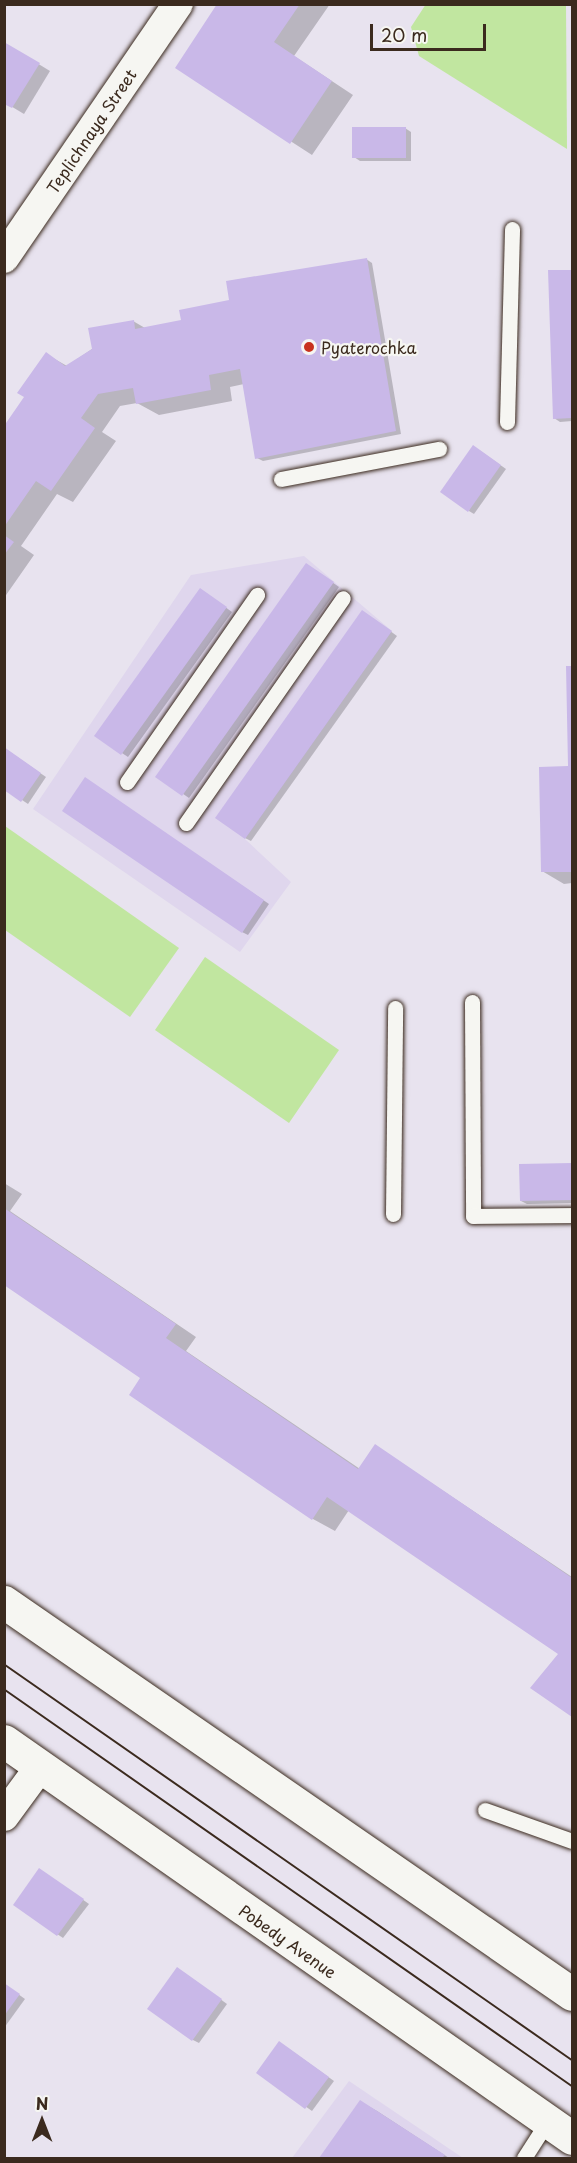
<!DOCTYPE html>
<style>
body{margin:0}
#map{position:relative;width:577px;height:2163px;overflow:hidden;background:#e8e3ef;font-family:"Playpen Sans",sans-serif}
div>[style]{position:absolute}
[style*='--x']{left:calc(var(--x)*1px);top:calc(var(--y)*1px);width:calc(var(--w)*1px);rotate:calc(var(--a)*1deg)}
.built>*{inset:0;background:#dfd6ed}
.green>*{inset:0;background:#c1e6a0}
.shadow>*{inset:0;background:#0003}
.building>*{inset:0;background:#c9b8e8}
.roads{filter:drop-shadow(0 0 2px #3b2a1e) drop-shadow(0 0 2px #3b2a1e)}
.service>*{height:15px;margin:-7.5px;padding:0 7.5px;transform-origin:7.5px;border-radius:7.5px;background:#f6f6f2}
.minor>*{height:30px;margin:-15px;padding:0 15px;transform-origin:15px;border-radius:15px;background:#f6f6f2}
.primary>*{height:33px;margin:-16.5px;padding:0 16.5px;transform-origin:16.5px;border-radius:16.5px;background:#f6f6f2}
.tram>*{height:1.5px;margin:-0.75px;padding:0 0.75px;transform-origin:0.75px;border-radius:0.75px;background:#3b2a1e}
.dots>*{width:16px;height:16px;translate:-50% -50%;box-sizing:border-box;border:3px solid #f6f6f2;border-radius:50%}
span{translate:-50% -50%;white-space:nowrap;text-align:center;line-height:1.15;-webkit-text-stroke:4.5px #f6f6f2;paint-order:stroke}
.street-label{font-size:16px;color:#3b2a1e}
.poi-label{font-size:16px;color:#3b2a1e}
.left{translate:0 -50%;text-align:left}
.frame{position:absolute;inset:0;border:6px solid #3b2a1e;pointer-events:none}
.north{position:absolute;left:12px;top:2091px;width:60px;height:60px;-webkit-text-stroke:4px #f6f6f2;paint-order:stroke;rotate:0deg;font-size:16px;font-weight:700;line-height:24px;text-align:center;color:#3b2a1e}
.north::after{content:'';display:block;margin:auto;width:21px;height:27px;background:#3b2a1e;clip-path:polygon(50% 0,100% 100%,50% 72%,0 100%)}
.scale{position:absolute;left:370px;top:24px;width:116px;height:27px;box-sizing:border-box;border:3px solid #3b2a1e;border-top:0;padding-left:8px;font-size:18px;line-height:21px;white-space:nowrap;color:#3b2a1e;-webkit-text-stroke:4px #f6f6f2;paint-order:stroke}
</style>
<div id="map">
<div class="built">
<i style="clip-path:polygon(304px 556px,392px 631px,245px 839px,291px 882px,240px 952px,33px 809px,191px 575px)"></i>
<i style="clip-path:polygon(349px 2081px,463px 2158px,292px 2158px)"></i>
</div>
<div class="green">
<i style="clip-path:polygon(426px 4px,566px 5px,567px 149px,419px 56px,411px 27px)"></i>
<i style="clip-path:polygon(5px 826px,179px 948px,130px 1017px,5px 930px)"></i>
<i style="clip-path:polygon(205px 957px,339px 1050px,289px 1123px,155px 1030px)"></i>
</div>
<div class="shadow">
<i style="clip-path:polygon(219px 4px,330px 4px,294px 56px,353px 95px,312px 155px,177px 68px)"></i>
<i style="clip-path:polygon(4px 43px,50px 71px,24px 114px,4px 102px)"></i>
<i style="clip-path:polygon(405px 128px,411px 132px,411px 161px,360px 161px,354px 157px)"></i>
<i style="clip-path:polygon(366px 259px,372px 263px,401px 434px,263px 461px,257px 458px,244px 384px,230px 387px,232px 401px,159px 415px,137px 403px,120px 406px,102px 432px,116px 441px,73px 502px,57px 494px,21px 546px,34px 555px,4px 598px,4px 429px,26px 397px,46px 354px,67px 366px,133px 321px,145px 328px,183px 322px,230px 302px)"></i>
<i style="clip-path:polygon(572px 271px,572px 421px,560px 422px,554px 418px,550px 272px)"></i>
<i style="clip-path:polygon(479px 450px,506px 469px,474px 514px,469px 511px)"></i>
<i style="clip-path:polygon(312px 568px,339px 587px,189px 798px,157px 776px)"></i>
<i style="clip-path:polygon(206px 593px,232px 612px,128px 757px,96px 736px)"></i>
<i style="clip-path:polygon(368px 615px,397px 636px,251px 841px,245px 838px)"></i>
<i style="clip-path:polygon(568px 667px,572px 667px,572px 883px,564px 884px,542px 871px,570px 768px)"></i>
<i style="clip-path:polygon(4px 748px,46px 777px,28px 804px,22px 800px)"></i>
<i style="clip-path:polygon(91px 783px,269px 904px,248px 935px,242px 932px)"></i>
<i style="clip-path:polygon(572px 1164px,572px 1203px,527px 1204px,521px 1201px,520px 1165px)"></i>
<i style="clip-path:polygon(4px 1183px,22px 1194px,10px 1211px,196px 1337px,186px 1351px,360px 1469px,376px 1446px,572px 1577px,572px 1715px,532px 1688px,560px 1653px,349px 1510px,335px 1531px,313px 1519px,131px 1395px,142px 1377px,4px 1284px)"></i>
<i style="clip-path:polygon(45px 1873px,89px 1904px,63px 1938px,15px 1905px)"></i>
<i style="clip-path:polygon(183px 1972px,227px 2004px,199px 2043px,193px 2040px)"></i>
<i style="clip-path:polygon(4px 1984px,25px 1999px,4px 2028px)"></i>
<i style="clip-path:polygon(285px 2046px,334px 2081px,312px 2111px,258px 2073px)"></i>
<i style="clip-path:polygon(361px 2102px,377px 2111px,449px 2158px,321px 2158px)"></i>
</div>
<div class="building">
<i style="clip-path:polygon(217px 4px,300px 4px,274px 42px,332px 81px,290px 144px,175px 68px)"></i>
<i style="clip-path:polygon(4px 42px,40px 63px,12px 108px,4px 104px)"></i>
<i style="clip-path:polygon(352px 127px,406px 127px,406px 158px,352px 158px)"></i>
<i style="clip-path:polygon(367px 258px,396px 431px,255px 459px,240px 369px,209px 375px,211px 390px,136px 404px,133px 388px,98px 394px,81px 418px,95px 428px,51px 491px,36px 481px,4px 527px,4px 426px,24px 397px,17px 393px,46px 352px,65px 366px,92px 349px,88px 328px,134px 320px,135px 329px,181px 320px,179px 310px,229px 300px,226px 281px)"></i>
<i style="clip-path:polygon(548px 270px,572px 270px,572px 418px,553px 419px)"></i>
<i style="clip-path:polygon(473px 445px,501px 465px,468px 512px,440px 492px)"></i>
<i style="clip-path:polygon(4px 535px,14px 542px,4px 555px)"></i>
<i style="clip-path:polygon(306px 563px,334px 582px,182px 796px,155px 777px)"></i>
<i style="clip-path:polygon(200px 588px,227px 607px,121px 755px,94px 736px)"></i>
<i style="clip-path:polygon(362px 610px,392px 631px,245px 839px,215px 818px)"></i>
<i style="clip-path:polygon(566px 666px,572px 666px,572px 872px,541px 872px,539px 767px,568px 766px)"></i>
<i style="clip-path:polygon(4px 747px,41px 773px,21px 802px,4px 790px)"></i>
<i style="clip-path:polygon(85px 777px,264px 900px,242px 933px,62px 811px)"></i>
<i style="clip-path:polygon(572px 1163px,572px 1200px,520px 1201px,519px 1164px)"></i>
<i style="clip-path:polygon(4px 1208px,176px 1324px,166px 1338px,358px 1469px,375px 1444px,572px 1578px,572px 1717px,530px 1688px,558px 1654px,327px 1497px,312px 1520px,129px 1395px,140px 1378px,4px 1285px)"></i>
<i style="clip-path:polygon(39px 1868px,84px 1899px,57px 1936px,13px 1905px)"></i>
<i style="clip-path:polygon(177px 1967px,222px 1999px,192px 2041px,147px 2009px)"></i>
<i style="clip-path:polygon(4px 1983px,20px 1994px,4px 2016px)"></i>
<i style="clip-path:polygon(279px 2041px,329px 2077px,305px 2109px,256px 2073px)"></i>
<i style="clip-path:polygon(360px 2100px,445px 2155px,442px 2158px,319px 2158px)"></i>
</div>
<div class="roads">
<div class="service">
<i style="--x:507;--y:422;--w:193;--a:-88.5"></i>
<i style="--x:281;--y:479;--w:161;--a:-10.8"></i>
<i style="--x:127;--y:782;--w:228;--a:-55.2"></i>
<i style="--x:186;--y:823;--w:274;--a:-55.1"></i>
<i style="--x:472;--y:1002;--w:214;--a:89.7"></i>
<i style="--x:473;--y:1216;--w:99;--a:-0.6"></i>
<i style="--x:393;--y:1214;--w:206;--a:-89.4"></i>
<i style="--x:485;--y:1810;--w:92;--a:19.6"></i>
<i style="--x:524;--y:2158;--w:43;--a:-57.4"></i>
</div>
<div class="minor">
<i style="--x:4;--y:258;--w:308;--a:-55.6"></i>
<i style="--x:4;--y:1816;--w:61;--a:-53.7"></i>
</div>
<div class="primary">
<i style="--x:4;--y:1602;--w:690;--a:34.61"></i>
<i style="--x:4;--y:1741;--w:693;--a:34.95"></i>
</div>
</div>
<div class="tram">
<i style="--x:4;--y:1664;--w:692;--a:34.88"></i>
<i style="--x:4;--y:1689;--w:693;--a:34.95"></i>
</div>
<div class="dots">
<i style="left:309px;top:347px;background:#c8321e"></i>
</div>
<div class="street-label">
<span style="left:91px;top:131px;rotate:-56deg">Teplichnaya Street</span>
<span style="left:288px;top:1941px;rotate:35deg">Pobedy Avenue</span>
</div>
<div class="poi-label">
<span class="left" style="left:321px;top:347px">Pyaterochka</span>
</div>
<div class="frame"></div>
<div class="north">N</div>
<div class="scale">20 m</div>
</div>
